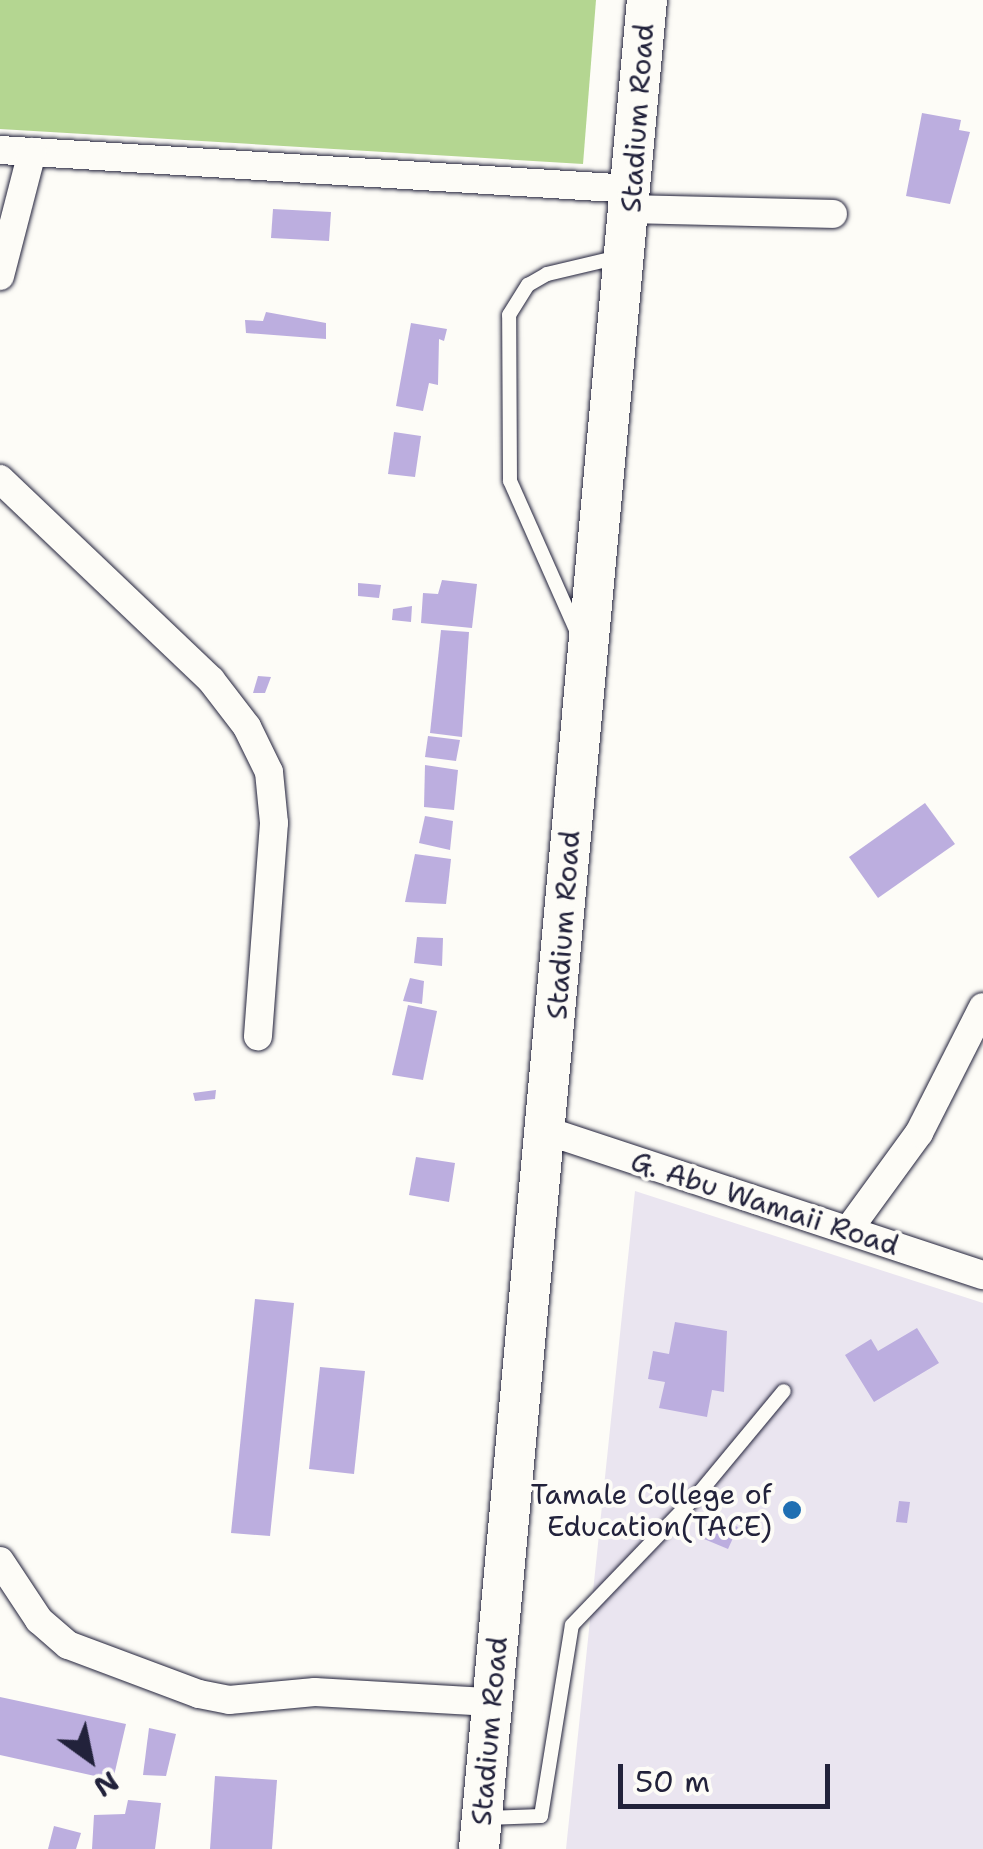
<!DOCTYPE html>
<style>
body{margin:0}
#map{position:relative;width:983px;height:1849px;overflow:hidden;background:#fdfcf7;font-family:"Shantell Sans",sans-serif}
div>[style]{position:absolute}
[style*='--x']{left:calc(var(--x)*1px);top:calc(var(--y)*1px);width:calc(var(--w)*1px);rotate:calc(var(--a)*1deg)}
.built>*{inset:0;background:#eae5f0}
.green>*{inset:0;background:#b4d691}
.building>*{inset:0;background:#bcaedf}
.roads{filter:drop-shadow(0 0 2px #22223b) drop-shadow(0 0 2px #22223b)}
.lane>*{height:14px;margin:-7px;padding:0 7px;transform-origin:7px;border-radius:7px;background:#fdfcf7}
.street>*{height:28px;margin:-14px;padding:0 14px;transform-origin:14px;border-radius:14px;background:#fdfcf7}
.secondary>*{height:40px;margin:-20px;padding:0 20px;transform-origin:20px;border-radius:20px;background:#fdfcf7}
.dots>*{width:28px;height:28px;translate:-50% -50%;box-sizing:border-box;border:5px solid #fdfcf7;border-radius:50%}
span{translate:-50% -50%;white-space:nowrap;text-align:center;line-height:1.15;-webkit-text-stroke:8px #fdfcf7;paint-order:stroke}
.street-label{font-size:28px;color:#22223b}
.poi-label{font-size:28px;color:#22223b}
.right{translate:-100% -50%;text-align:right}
.north{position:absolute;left:40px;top:1709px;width:100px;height:100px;-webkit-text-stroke:8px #fdfcf7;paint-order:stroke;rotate:147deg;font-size:28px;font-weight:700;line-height:40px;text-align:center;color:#22223b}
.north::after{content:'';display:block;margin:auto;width:35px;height:45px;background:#22223b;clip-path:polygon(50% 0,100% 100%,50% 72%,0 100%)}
.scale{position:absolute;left:618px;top:1764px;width:212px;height:45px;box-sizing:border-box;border:5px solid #22223b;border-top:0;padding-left:12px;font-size:30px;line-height:35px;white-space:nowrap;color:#22223b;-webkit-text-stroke:8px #fdfcf7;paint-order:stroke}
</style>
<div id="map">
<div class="built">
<i style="clip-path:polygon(635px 1191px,983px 1303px,983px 1849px,566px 1849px)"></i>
</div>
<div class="green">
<i style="clip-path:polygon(0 0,596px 0,583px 164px,0 129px)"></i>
</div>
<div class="building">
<i style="clip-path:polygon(922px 113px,961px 120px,959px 130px,970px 132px,950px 204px,906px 196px)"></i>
<i style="clip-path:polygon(273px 209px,331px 212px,329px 241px,271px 238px)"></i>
<i style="clip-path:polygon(266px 312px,326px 323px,326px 339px,246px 333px,245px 320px,263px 321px)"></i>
<i style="clip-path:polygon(411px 323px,447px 329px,444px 341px,439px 339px,438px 385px,429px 383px,423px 411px,396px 406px)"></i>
<i style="clip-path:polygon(394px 432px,421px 436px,415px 477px,388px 474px)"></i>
<i style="clip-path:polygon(442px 580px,477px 584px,472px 628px,421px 623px,423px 593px,438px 594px)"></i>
<i style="clip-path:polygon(358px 583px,381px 585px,379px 598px,358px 596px)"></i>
<i style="clip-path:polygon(412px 606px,411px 622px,392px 620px,393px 609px)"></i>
<i style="clip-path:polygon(441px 630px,469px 632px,462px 737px,430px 733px)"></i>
<i style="clip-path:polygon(258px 676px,271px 677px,265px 693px,253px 693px)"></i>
<i style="clip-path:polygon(428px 736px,460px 740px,456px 761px,425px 757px)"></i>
<i style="clip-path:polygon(425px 765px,458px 770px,454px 810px,424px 807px)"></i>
<i style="clip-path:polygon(925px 803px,955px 844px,878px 898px,849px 857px)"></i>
<i style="clip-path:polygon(425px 816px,453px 821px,450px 850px,419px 843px)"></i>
<i style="clip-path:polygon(415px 854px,451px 859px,446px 904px,405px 902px)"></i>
<i style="clip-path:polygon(417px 937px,443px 938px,442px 966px,414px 963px)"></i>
<i style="clip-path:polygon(410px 978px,424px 981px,422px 1004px,403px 1001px)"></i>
<i style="clip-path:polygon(408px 1005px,437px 1011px,423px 1080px,392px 1075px)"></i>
<i style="clip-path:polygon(216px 1090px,215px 1099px,195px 1101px,193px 1093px)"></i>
<i style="clip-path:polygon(416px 1157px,455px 1163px,449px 1202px,409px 1195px)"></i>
<i style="clip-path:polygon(255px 1299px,294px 1303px,270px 1536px,231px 1533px)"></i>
<i style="clip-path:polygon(675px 1322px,727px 1331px,724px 1392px,712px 1390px,707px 1417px,659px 1408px,665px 1382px,648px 1379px,653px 1351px,669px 1354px)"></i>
<i style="clip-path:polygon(917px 1328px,939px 1363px,874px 1402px,845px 1355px,871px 1339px,878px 1351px)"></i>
<i style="clip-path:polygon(320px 1367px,365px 1371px,354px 1474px,309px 1469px)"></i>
<i style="clip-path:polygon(899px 1501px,910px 1502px,907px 1523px,896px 1522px)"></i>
<i style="clip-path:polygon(714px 1517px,738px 1527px,728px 1549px,704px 1539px)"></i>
<i style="clip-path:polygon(0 1697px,126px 1724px,113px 1780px,0 1755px)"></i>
<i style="clip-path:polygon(149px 1728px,176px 1734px,166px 1776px,143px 1775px)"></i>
<i style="clip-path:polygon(215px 1776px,277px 1780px,272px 1849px,210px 1849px)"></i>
<i style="clip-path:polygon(128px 1800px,161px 1803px,155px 1849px,92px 1849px,94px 1815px,125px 1814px)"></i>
<i style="clip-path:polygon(54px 1826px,81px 1833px,76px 1849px,48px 1849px)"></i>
</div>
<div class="roads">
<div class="lane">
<i style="--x:577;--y:632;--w:165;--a:-113.9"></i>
<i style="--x:510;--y:481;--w:166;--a:-90.3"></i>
<i style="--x:509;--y:315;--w:36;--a:-58"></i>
<i style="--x:528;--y:285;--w:22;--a:-30"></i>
<i style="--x:547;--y:274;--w:74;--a:-13.3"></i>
<i style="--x:487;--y:1818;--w:54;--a:-2.1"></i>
<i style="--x:541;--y:1816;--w:193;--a:-80.8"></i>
<i style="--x:572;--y:1625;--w:185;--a:-46.1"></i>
<i style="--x:700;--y:1492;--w:131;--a:-50.3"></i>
</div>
<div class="street">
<i style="--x:0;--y:150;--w:634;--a:3.53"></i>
<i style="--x:631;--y:209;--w:202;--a:1.4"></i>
<i style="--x:0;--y:276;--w:128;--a:-75.5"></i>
<i style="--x:0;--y:479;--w:291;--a:43.6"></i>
<i style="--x:211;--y:680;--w:59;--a:52.5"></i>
<i style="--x:247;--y:727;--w:50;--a:63.9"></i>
<i style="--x:269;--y:772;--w:51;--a:84.4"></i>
<i style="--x:274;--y:823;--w:214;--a:94.3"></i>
<i style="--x:547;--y:1131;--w:459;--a:18.3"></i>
<i style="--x:849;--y:1229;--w:119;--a:-53.9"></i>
<i style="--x:919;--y:1133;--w:141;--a:-63.1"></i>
<i style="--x:0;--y:1561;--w:71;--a:56.5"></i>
<i style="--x:39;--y:1620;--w:38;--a:41"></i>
<i style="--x:68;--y:1645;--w:140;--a:20.5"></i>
<i style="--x:199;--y:1694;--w:31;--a:11"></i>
<i style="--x:229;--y:1700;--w:86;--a:-5.3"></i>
<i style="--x:315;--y:1692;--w:176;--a:3.3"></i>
</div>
<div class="secondary">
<i style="--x:479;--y:1849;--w:1857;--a:-84.81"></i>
</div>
</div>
<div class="dots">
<i style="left:792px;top:1510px;background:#1f6fb2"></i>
</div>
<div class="street-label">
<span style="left:637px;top:118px;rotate:-86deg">Stadium Road</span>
<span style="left:563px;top:925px;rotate:-86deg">Stadium Road</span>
<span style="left:765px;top:1203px;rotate:18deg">G. Abu Wamaii Road</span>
<span style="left:489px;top:1731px;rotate:-85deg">Stadium Road</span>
</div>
<div class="poi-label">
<span class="right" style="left:772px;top:1510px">Tamale College of<br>Education(TACE)</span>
</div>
<div class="north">N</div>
<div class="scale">50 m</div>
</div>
